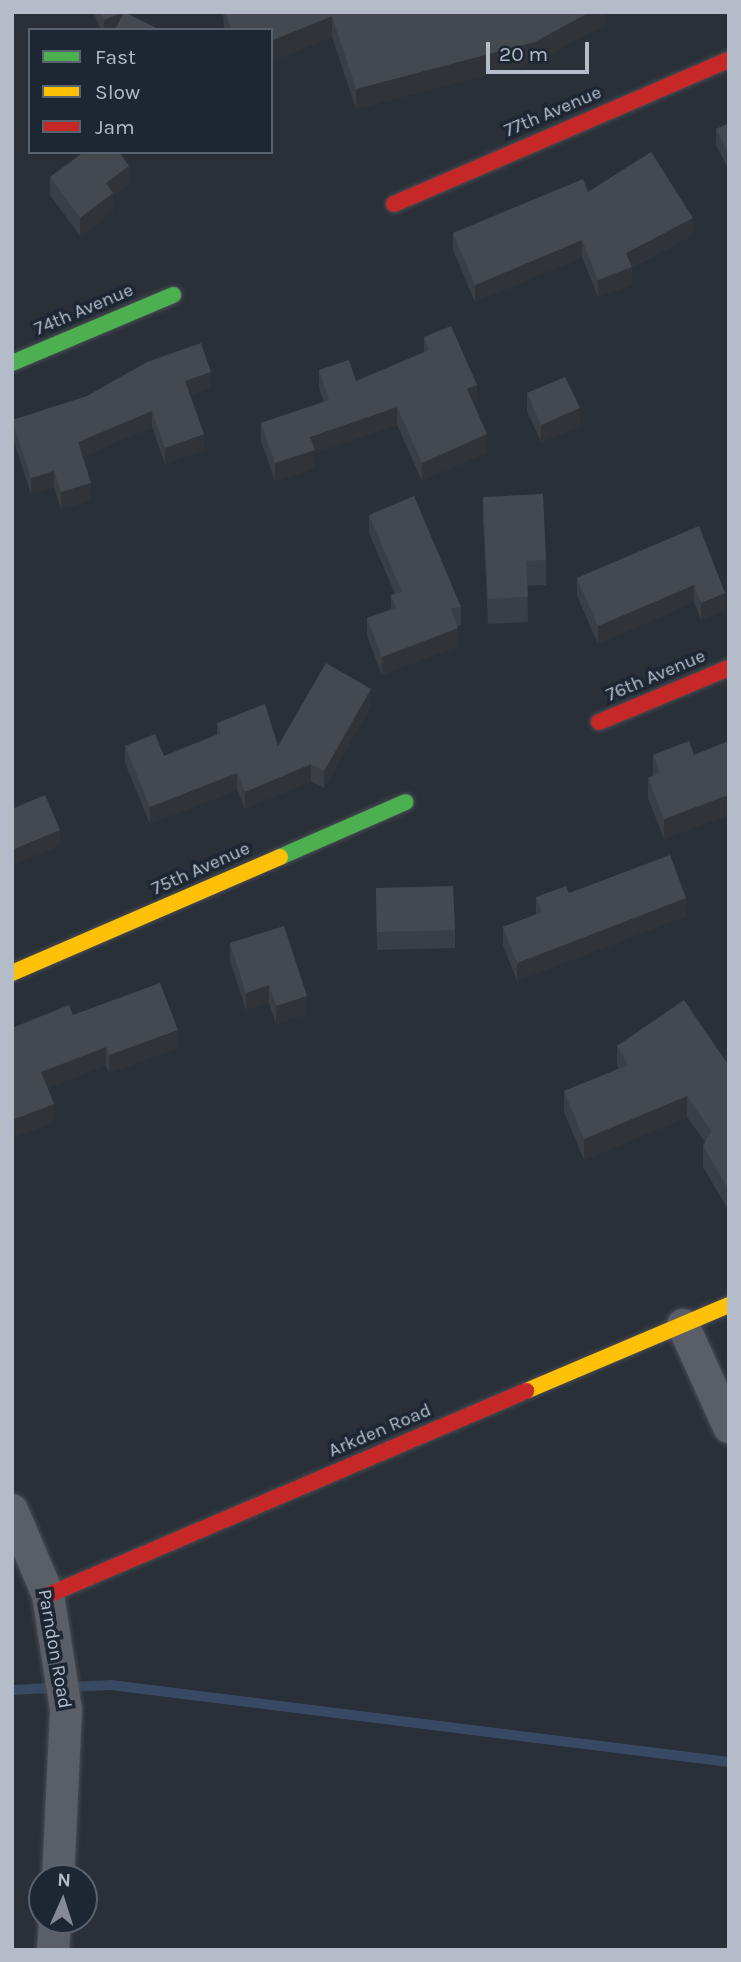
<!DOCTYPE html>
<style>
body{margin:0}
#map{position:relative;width:741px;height:1962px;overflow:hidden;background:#2a3038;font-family:Karla,sans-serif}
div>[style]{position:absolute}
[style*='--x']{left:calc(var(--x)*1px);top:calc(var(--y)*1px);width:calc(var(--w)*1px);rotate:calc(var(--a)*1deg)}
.stream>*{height:10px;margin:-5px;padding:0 5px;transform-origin:5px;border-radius:5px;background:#384963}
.roads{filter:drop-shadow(0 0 2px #484c53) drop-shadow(0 0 2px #484c53)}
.street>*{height:32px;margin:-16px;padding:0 16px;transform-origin:16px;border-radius:16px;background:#5a5e66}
.fast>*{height:16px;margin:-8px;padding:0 8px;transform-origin:8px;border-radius:8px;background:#4caf50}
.slow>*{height:16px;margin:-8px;padding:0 8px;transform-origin:8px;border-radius:8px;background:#ffc107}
.jam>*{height:16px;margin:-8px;padding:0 8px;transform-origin:8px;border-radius:8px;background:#c62828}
.wall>*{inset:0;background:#3a3f45}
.shaded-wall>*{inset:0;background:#303338}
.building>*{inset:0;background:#444950}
span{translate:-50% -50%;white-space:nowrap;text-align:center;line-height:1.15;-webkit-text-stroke:7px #1d2633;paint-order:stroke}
.street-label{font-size:19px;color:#b4bcc9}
.frame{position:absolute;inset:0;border:14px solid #b4bcc9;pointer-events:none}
.legend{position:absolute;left:28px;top:28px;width:245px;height:126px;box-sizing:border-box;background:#1d2633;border:2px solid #59626f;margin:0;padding:9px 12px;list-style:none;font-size:21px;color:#b4bcc9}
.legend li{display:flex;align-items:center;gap:14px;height:35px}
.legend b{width:35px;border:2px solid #59626f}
.north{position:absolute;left:28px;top:1864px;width:70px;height:70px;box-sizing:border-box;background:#1d2633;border:2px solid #59626f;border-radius:50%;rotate:3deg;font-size:19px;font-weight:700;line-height:28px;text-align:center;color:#b4bcc9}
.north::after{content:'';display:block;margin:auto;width:24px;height:32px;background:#848b96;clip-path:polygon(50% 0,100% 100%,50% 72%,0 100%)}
.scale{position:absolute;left:486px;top:42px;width:103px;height:32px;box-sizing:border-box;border:4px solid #b4bcc9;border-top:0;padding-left:9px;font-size:21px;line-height:24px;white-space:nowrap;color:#b4bcc9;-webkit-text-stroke:5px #1d2633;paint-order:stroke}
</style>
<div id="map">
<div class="stream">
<i style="--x:12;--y:1690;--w:99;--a:-2.9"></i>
<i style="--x:111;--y:1685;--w:623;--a:7.1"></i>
</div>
<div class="roads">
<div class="street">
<i style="--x:683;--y:1325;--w:112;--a:65.7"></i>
<i style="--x:12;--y:1510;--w:92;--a:67"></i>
<i style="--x:48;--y:1595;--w:116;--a:81.1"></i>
<i style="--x:66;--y:1710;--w:168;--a:92.7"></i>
<i style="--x:53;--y:1950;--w:30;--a:-86"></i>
</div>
<div class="fast">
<i style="--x:12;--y:363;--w:175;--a:-22.9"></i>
<i style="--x:280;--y:857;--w:137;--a:-23.6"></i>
</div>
<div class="slow">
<i style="--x:12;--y:973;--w:292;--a:-23.4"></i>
<i style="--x:526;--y:1391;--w:220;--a:-23"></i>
</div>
<div class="jam">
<i style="--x:394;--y:204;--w:365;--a:-23.3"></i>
<i style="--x:599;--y:722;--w:141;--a:-22.6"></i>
<i style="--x:48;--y:1595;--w:520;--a:-23.11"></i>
</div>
</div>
<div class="wall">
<i style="clip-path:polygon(93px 12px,124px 12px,160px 30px,101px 30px)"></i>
<i style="clip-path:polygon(223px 12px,605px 12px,605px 25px,535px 62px,356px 109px,332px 37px,271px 30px,224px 30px)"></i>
<i style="clip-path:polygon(729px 123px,729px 170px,716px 145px,716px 129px)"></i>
<i style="clip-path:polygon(50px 177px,129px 184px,113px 196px,113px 211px,80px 236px,50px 195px)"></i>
<i style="clip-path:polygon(588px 192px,693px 235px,632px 267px,632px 284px,598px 297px,582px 257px,475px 302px,453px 250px,453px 233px)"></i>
<i style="clip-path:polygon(424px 337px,477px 403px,474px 404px,487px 452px,422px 481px,397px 425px,315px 453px,315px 468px,275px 481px,261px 441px,261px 423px,324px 402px,319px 388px,319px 370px,356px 381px,424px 353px)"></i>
<i style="clip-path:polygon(211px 388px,190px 396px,204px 450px,165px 464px,152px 427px,82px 457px,91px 500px,61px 509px,54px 487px,31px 494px,12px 436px,12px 420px)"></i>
<i style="clip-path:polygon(527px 393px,580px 426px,541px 442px,527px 411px)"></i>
<i style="clip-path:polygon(483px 497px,546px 560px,546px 585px,527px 586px,528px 622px,488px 624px,483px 522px)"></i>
<i style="clip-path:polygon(369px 515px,461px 607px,461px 625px,457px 626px,458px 646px,382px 675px,367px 636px,367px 618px,391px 609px,391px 595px,395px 594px,369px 533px)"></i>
<i style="clip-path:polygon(699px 526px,725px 611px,701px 620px,694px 602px,598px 644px,577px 596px,577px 578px)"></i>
<i style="clip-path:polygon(371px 706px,324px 788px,311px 781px,245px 809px,237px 790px,150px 824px,125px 763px,125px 746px,164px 756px,217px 735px,217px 723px,278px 746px)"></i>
<i style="clip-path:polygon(729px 741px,729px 818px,728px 815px,664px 839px,648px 798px,648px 778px,653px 776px,653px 755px,694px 755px)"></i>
<i style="clip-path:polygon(376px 888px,455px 930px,455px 948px,377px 950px)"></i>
<i style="clip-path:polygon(569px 893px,686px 916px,517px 981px,503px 945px,503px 927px,536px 915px,536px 897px)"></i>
<i style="clip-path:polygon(230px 943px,307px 1014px,276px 1024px,269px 1003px,246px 1010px,230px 961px)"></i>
<i style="clip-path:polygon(73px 1015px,178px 1048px,109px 1073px,106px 1065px,47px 1088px,54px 1122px,12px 1138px)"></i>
<i style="clip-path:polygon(617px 1046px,729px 1066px,729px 1211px,703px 1167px,703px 1146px,705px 1142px,687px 1117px,584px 1160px,564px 1112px,564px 1091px,619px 1069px,617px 1066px)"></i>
</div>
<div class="shaded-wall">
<i style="clip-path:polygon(124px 12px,122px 30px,104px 30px,104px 20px)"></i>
<i style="clip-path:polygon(590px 12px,605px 12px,605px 25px,535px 62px,356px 109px,356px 89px)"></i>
<i style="clip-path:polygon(332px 16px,332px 37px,271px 62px,271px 41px)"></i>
<i style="clip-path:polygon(129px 166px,129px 184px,113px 196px,113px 211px,80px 236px,80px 218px,106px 183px)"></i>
<i style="clip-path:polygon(693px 218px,693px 235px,631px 267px,632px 267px,632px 284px,598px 297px,598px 280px,626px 253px)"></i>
<i style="clip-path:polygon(582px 240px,582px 257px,475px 302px,475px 285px)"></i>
<i style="clip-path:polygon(211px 372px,211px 388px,185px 398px,185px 381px)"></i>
<i style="clip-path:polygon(477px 385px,477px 403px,467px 407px,467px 389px)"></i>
<i style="clip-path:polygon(397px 407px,397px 425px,315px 453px,315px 468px,275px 481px,275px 463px,310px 437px)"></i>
<i style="clip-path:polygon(580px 408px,580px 426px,541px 442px,541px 425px)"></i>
<i style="clip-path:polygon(152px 411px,152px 427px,78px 459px,78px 442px)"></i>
<i style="clip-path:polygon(204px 434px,204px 450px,165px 464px,165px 448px)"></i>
<i style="clip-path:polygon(487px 434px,487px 452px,422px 481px,422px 463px)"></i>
<i style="clip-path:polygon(54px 471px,54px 487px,31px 494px,31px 478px)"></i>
<i style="clip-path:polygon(91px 483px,91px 500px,61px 509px,61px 492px)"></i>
<i style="clip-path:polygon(694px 585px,694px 602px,598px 644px,598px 626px)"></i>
<i style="clip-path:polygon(725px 593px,725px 611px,701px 620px,701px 603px)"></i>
<i style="clip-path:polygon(458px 628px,458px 646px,382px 675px,382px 657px)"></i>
<i style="clip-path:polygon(371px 689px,371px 706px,324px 788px,324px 771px)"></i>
<i style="clip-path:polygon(311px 764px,311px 781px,245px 809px,245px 792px)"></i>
<i style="clip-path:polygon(237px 773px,237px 790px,150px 824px,150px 807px)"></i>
<i style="clip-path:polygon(728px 795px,728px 815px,664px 839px,664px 819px)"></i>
<i style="clip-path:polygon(60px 830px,60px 846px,12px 866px,12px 850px)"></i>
<i style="clip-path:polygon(686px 898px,686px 916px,517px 981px,517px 963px)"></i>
<i style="clip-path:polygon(269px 985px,269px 1003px,246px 1010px,246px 993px)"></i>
<i style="clip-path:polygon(307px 996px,307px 1014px,276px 1024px,276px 1006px)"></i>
<i style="clip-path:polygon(178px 1030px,178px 1048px,109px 1073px,109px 1055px)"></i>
<i style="clip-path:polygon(106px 1047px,106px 1065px,41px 1090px,41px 1072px)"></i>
<i style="clip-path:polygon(687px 1096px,687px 1117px,584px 1160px,584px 1139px)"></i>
<i style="clip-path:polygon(54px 1104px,54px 1122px,12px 1138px,12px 1120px)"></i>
</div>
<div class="building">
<i style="clip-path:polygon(100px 12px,124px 12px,104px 20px)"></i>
<i style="clip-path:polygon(124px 12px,160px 30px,115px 30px)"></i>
<i style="clip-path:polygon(225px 12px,590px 12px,535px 42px,356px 89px,332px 16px,271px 41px,271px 30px,232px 30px)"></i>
<i style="clip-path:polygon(729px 123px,729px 154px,716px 129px)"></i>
<i style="clip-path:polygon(84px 152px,119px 152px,129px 166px,106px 183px,113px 193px,80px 218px,50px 177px)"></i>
<i style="clip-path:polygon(651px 152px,693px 218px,626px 253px,632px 267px,598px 280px,582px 240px,475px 285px,453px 233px,583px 179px,588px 192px)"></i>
<i style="clip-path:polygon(451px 326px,477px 385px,467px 389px,487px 434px,422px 463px,397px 407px,310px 437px,315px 450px,275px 463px,261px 423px,329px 400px,319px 370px,349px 360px,356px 381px,429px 350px,424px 337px)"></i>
<i style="clip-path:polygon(201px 343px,211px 372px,185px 381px,204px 434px,165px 448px,152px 411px,78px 442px,91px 483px,61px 492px,54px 471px,31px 478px,12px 420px,87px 396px,147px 362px)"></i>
<i style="clip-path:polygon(565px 377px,580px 408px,541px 425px,527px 393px)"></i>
<i style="clip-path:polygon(543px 494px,546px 560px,526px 561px,528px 597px,488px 599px,483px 497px)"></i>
<i style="clip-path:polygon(414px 496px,461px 607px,451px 608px,458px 628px,382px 657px,367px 618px,396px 608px,391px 595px,402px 592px,369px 515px)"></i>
<i style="clip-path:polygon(699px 526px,725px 593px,701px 603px,694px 585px,598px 626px,577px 578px)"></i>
<i style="clip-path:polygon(326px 663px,371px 689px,324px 771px,311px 764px,245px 792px,237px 773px,150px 807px,125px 746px,155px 734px,164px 756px,221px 733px,217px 723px,265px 704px,278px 746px)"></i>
<i style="clip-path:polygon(689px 741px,694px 755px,729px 741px,729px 798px,728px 795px,664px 819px,648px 778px,660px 773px,653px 755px)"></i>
<i style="clip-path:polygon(45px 795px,60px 830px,12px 850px,12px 809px)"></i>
<i style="clip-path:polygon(670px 855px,686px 898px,517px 963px,503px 927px,542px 912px,536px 897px,566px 886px,569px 893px)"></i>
<i style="clip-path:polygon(453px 886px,455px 930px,377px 932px,376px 888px)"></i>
<i style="clip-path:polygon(284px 926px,307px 996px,276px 1006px,269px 985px,246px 993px,230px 943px)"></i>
<i style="clip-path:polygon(160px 983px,178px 1030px,109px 1055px,106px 1047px,41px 1072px,54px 1104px,12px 1120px,12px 1028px,69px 1005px,73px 1015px)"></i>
<i style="clip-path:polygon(684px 1000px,729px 1066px,729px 1190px,703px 1146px,711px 1131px,687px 1096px,584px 1139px,564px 1091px,628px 1065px,617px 1046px)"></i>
</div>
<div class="street-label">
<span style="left:553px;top:112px;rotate:-23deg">77th Avenue</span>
<span style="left:84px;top:310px;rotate:-23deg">74th Avenue</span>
<span style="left:656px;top:676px;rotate:-23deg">76th Avenue</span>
<span style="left:201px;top:869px;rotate:-24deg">75th Avenue</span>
<span style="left:380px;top:1431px;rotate:-23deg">Arkden Road</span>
<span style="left:54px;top:1649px;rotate:80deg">Parndon Road</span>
</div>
<div class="frame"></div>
<ul class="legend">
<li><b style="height:9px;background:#4caf50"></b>Fast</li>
<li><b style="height:9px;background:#ffc107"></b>Slow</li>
<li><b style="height:9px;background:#c62828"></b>Jam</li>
</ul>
<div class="north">N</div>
<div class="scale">20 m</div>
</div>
